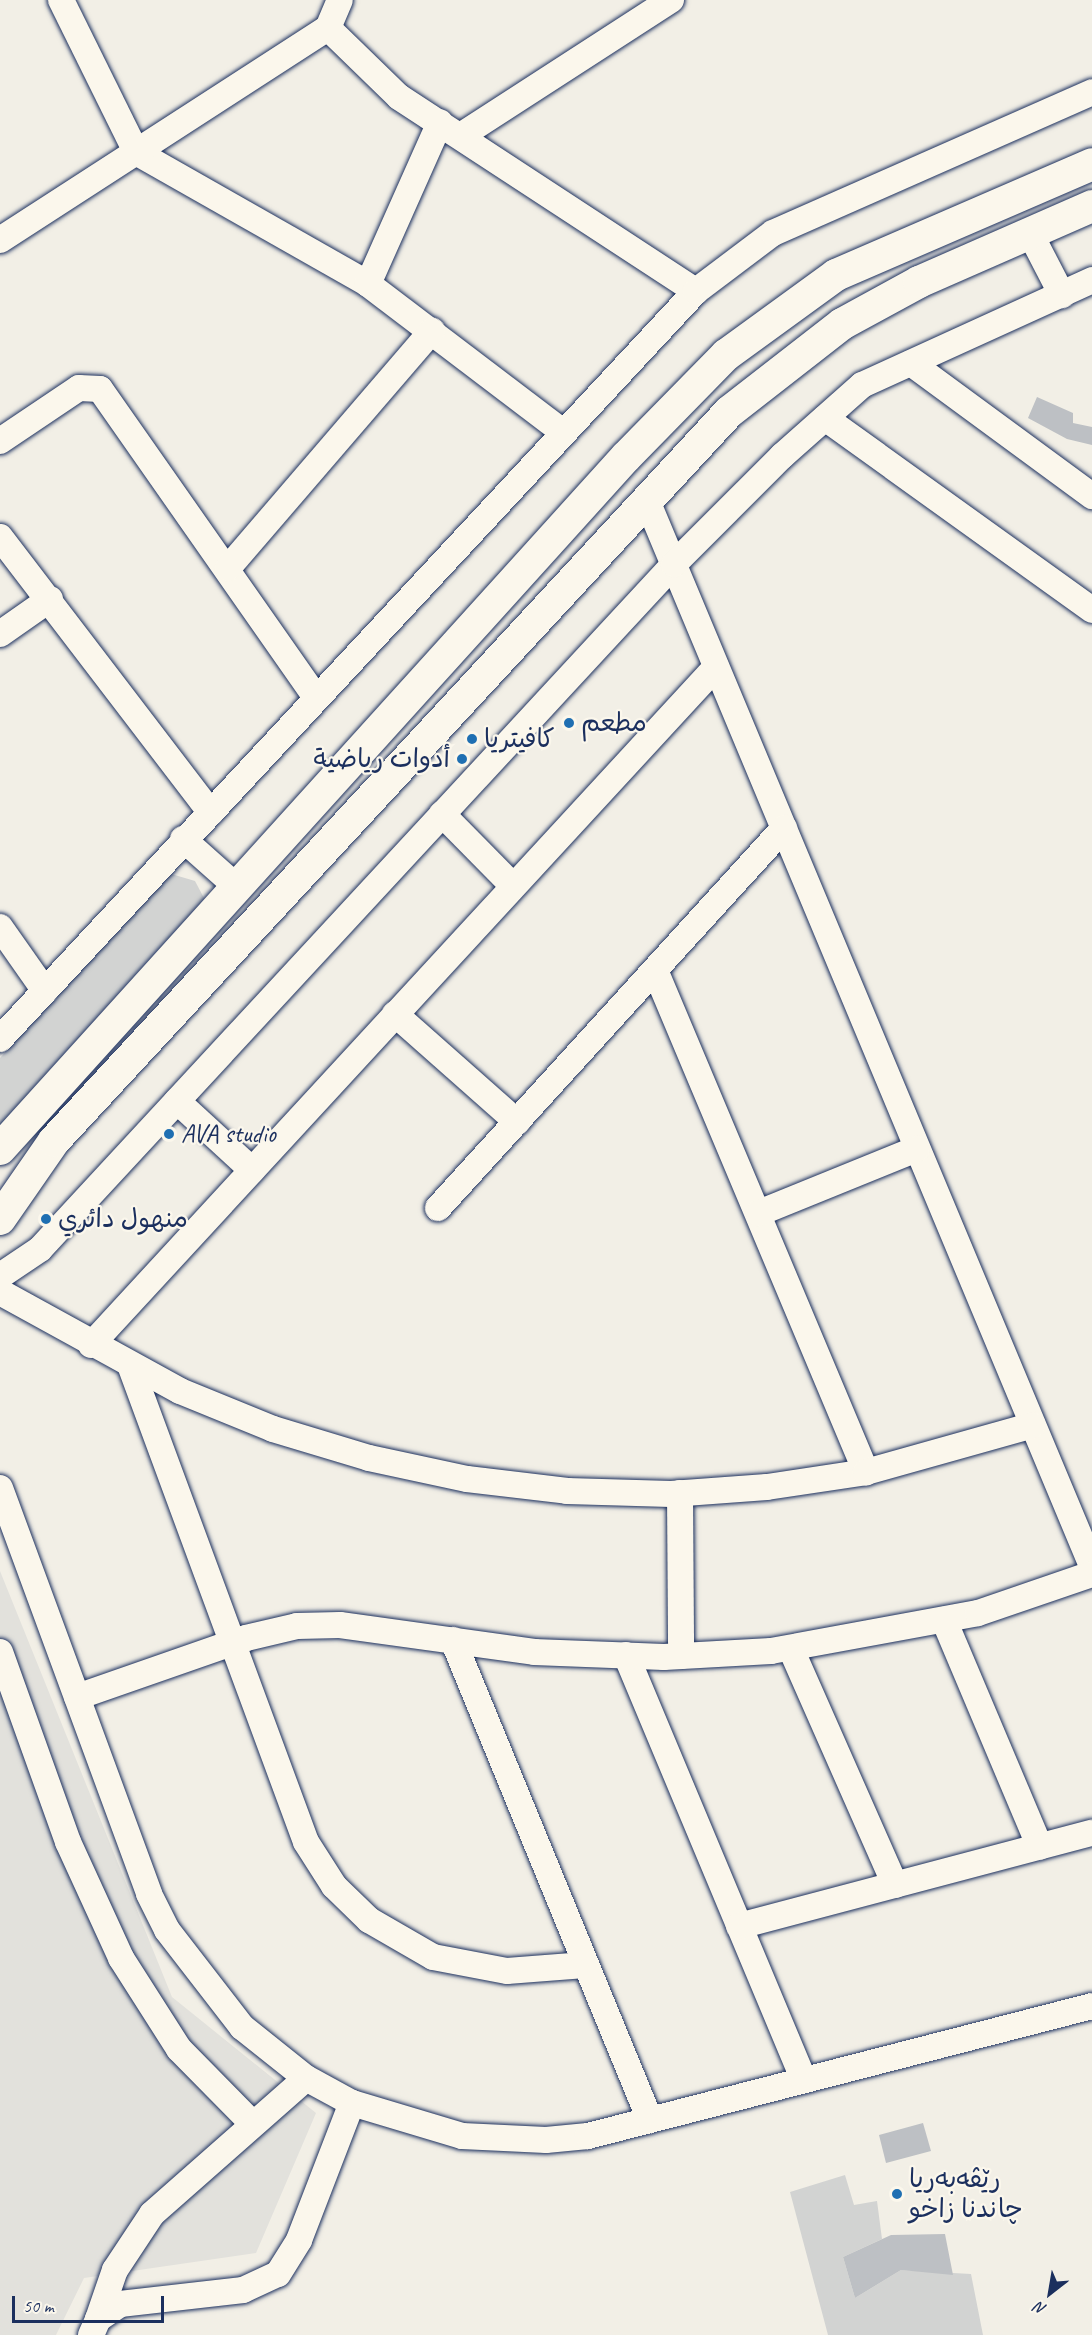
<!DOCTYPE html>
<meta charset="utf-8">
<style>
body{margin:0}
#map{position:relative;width:1092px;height:2335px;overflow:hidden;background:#f2efe6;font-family:Caveat,"Playpen Sans Arabic",sans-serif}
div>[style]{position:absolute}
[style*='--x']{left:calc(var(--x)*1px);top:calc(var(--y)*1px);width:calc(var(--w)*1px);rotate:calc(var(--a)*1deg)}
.built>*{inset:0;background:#e2e1dc}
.green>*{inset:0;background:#d2d3d2}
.building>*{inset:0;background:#bdc0c4}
.roads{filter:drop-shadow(0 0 2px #1b2f5e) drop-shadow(0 0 2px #1b2f5e)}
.minor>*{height:26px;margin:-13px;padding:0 13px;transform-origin:13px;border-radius:13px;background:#fbf7ec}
.major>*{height:32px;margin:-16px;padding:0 16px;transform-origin:16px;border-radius:16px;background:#fbf7ec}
.dots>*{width:16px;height:16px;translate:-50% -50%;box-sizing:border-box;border:3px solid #fbf7ec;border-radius:50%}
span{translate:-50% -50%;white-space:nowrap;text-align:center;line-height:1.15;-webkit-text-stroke:4.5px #fbf7ec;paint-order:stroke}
.poi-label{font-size:26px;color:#1b2f5e}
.left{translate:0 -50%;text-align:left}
.right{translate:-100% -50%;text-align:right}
.north{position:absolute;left:1020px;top:2263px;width:60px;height:60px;-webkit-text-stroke:4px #fbf7ec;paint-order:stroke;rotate:211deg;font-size:16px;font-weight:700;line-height:24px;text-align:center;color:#1b2f5e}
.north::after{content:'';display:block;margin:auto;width:21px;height:27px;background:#1b2f5e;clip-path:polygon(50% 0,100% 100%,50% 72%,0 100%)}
.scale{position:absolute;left:12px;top:2296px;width:152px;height:27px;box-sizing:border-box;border:3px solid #1b2f5e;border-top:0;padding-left:8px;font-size:18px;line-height:21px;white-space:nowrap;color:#1b2f5e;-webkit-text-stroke:4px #fbf7ec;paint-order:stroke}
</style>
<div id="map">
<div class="built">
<i style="clip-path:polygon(0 1571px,172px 1997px,316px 2113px,256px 2253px,84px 2278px,56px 2335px,0 2335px)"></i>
</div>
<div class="green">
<i style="clip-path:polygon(168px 873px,195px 881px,205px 900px,0 1128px,0 1058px)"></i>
<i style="clip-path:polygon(845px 2175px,854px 2205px,877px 2201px,882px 2239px,843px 2257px,855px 2298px,901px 2270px,971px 2274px,983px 2335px,828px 2335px,790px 2192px)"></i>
</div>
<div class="building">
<i style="clip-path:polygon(1037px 397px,1073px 413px,1073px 423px,1092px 427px,1092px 445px,1067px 439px,1028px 418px)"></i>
<i style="clip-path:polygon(923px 2123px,931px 2151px,886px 2163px,879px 2135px)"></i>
<i style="clip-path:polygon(945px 2234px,953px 2275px,901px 2270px,855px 2298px,843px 2257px,891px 2235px)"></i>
</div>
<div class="roads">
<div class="minor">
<i style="--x:61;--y:0;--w:169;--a:63.7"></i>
<i style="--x:136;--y:152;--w:267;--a:29.6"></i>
<i style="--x:368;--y:284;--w:243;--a:37.2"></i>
<i style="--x:328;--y:28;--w:99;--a:44.2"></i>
<i style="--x:399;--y:97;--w:355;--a:33.2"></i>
<i style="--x:462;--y:135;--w:249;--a:-32.9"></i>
<i style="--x:1030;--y:233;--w:70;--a:62.7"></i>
<i style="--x:0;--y:240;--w:391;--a:-32.9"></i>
<i style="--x:328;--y:28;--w:30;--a:-67"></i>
<i style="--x:368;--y:284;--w:177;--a:-66"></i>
<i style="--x:911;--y:363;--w:225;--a:36.3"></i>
<i style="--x:825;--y:418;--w:329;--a:35.7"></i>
<i style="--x:0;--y:441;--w:95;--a:-33.9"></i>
<i style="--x:79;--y:388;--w:21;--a:3"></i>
<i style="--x:100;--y:389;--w:376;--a:55"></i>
<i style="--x:648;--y:503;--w:1152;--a:67.33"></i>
<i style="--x:0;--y:537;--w:347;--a:52.6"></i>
<i style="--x:228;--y:568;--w:313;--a:-49.3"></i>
<i style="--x:0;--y:634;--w:61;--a:-35"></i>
<i style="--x:442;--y:814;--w:101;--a:45.4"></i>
<i style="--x:183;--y:839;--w:74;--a:41.7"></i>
<i style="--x:0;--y:927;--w:78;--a:54.9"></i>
<i style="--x:655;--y:970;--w:545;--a:67.2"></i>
<i style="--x:395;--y:1014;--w:163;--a:41.5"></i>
<i style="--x:0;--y:1039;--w:1022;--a:-47.06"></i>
<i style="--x:696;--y:291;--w:96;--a:-37"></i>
<i style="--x:773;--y:233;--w:349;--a:-23.8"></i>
<i style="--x:177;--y:1101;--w:102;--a:42.6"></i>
<i style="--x:438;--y:1208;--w:514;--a:-47.68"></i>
<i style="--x:759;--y:1213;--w:170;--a:-22.1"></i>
<i style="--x:0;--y:1276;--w:48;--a:-34"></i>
<i style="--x:40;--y:1249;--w:933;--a:-47.21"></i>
<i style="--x:674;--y:564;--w:153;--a:-45"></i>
<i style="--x:782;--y:456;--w:107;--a:-41.6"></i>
<i style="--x:862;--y:385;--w:253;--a:-24.5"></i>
<i style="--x:0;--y:1292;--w:205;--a:28.8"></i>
<i style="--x:180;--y:1391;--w:100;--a:22.2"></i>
<i style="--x:273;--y:1429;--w:100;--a:16.8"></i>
<i style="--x:369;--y:1458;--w:100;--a:12.1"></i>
<i style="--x:467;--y:1479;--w:101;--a:6.8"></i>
<i style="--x:567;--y:1491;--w:104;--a:1.7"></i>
<i style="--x:671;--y:1494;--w:96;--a:-4.2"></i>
<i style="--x:767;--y:1487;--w:100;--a:-8.6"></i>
<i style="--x:866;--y:1472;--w:173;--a:-15.7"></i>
<i style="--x:91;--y:1345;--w:922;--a:-47.33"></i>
<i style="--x:130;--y:1365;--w:508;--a:69.75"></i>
<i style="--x:306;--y:1842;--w:52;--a:57.5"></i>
<i style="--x:334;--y:1886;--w:49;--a:44.2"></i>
<i style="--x:369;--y:1920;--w:74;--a:30"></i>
<i style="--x:433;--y:1957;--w:75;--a:10.7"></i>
<i style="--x:507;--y:1971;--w:78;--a:-4.4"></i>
<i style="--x:0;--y:1488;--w:432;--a:69.8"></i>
<i style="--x:149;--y:1894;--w:40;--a:63.4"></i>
<i style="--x:167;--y:1930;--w:123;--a:52.3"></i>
<i style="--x:242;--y:2027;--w:82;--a:38.6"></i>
<i style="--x:306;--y:2078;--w:52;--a:28.5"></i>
<i style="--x:352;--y:2103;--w:115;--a:16.7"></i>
<i style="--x:462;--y:2136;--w:84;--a:2.7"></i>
<i style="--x:546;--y:2140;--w:42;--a:-5.4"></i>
<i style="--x:588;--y:2136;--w:520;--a:-14.46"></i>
<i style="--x:680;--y:1493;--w:163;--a:89.6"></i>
<i style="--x:944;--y:1620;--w:246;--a:67.1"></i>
<i style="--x:453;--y:1640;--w:519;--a:67.69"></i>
<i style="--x:791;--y:1649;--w:258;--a:66.2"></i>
<i style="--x:0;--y:1652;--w:202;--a:70.3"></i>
<i style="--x:68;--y:1842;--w:128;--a:65.4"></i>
<i style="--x:121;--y:1958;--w:108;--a:57.5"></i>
<i style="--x:179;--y:2049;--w:105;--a:45.4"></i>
<i style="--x:626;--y:1655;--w:461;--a:67.3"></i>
<i style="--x:77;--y:1697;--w:179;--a:-19.2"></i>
<i style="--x:246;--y:1638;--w:52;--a:-13.2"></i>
<i style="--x:297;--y:1626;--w:43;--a:-1.3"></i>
<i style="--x:340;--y:1625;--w:196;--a:7.9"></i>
<i style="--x:534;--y:1652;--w:130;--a:2.2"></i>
<i style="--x:664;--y:1657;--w:107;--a:-3.2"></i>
<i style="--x:771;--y:1651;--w:210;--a:-10.4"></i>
<i style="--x:978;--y:1613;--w:120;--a:-18.9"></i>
<i style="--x:739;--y:1926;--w:365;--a:-14.8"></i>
<i style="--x:98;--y:2319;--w:52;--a:-70.9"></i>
<i style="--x:115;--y:2270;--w:67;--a:-56.5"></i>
<i style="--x:152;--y:2214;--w:205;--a:-41.4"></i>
<i style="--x:91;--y:2335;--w:17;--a:-66"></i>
<i style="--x:98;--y:2319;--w:27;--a:-34"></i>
<i style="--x:120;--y:2304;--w:124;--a:-6.5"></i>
<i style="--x:243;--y:2290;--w:38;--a:-25"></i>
<i style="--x:278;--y:2274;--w:40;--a:-58"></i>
<i style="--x:299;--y:2240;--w:147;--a:-68.9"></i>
</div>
<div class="major">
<i style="--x:0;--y:1149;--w:933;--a:-47.87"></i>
<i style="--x:626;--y:457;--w:143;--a:-45.6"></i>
<i style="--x:726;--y:355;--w:136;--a:-36"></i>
<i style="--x:836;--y:275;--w:279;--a:-23.4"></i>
<i style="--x:0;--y:1219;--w:95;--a:-55.3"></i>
<i style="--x:54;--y:1141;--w:994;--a:-47.2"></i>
<i style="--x:729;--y:412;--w:143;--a:-37.9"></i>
<i style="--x:842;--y:324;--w:88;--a:-28.6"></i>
<i style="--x:919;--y:282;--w:189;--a:-23.7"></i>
</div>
</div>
<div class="dots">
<i style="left:569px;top:723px;background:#1f6fb2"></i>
<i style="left:472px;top:739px;background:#1f6fb2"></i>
<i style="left:462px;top:759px;background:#1f6fb2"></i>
<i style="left:169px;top:1134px;background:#1f6fb2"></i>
<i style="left:46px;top:1219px;background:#1f6fb2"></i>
<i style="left:897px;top:2194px;background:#1f6fb2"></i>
</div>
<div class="poi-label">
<span class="left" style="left:581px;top:723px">مطعم</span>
<span class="left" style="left:484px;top:739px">كافيتريا</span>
<span class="right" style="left:450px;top:759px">أدوات رياضية</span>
<span class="left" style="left:181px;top:1134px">AVA studio</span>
<span class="left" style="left:58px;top:1219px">منهول دائري</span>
<span class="left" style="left:909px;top:2194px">رێڤه‌به‌ريا<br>چاندنا زاخو</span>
</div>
<div class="north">N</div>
<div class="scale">50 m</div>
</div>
